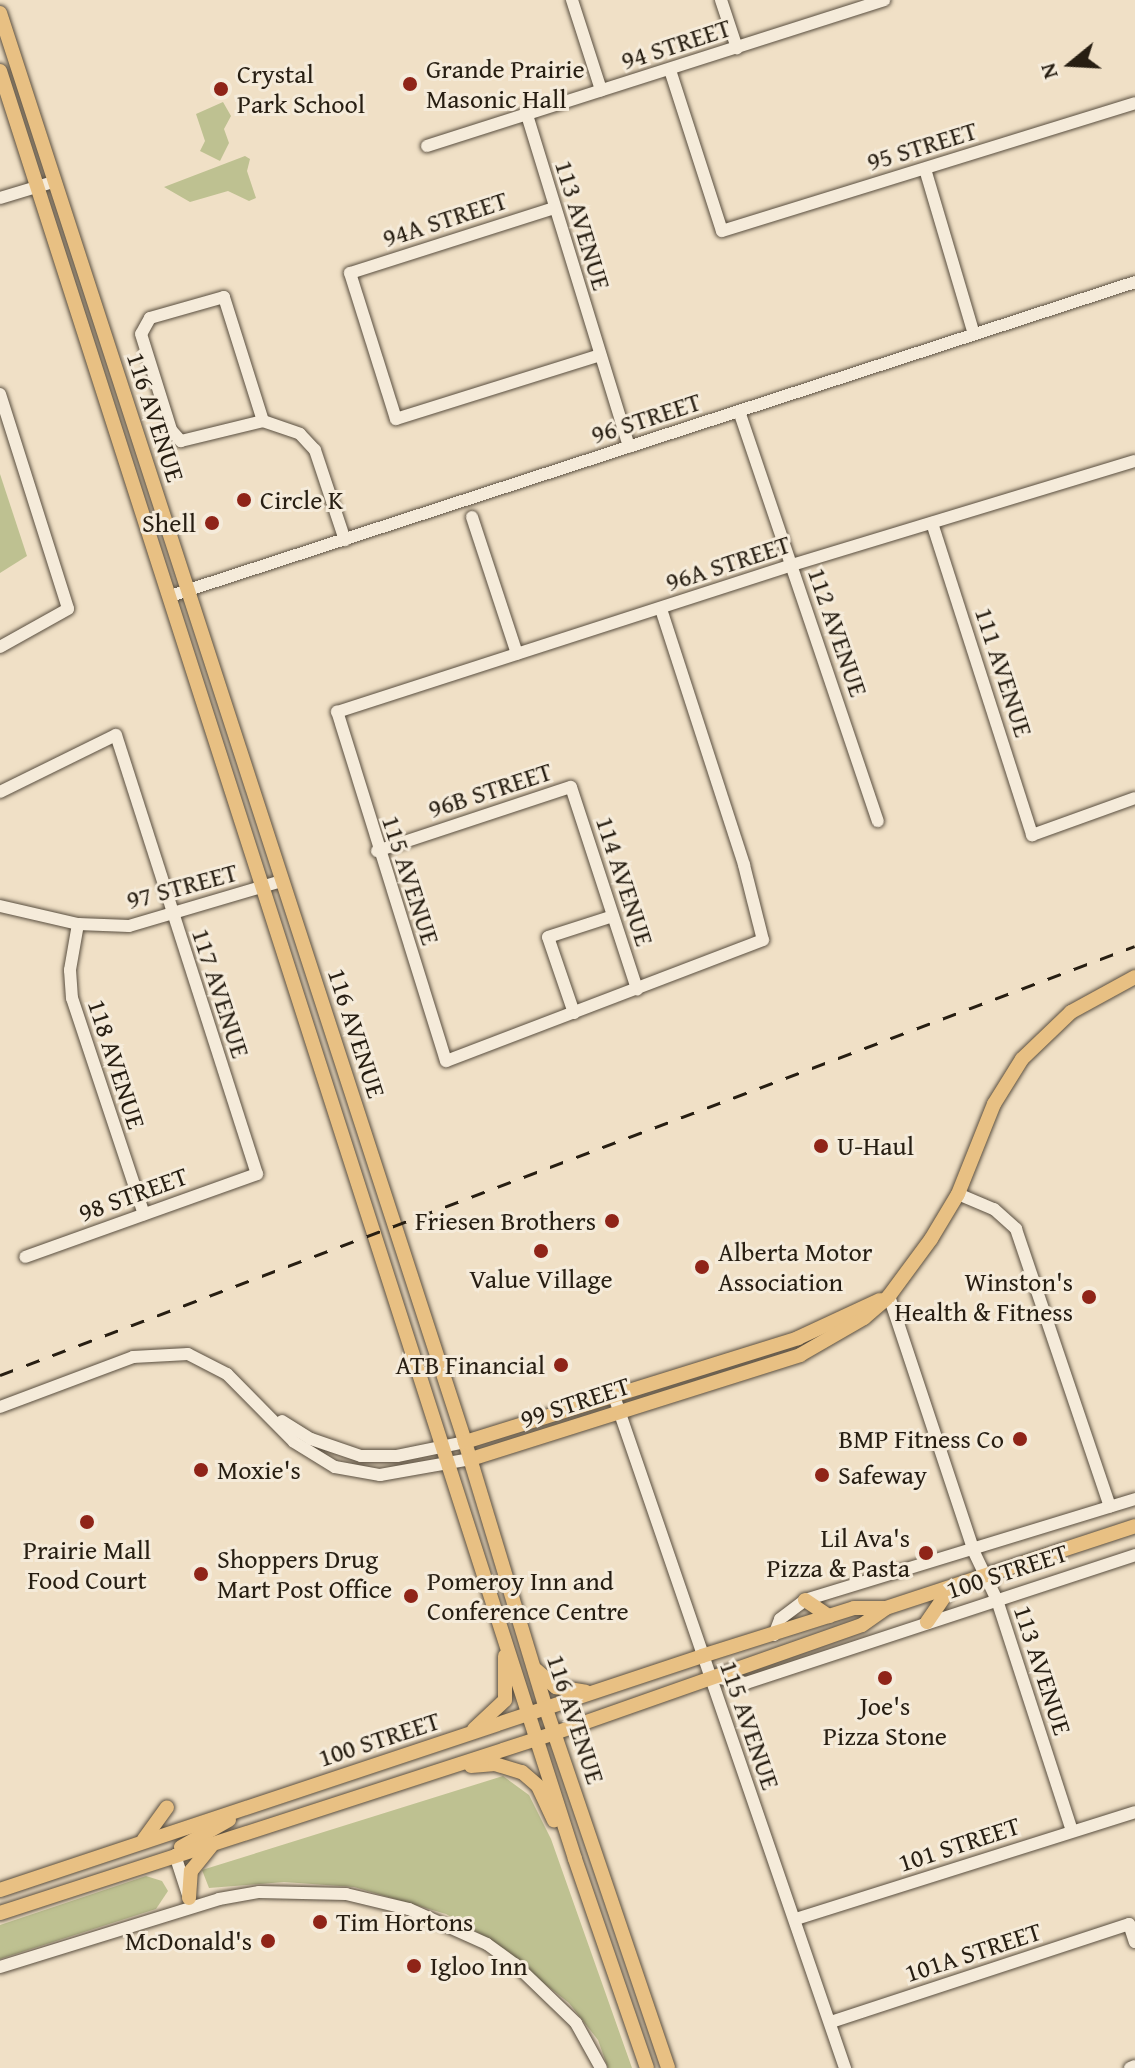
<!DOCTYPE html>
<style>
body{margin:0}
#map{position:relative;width:1135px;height:2068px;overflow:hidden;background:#f0e0c6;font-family:"Gentium Book Plus",serif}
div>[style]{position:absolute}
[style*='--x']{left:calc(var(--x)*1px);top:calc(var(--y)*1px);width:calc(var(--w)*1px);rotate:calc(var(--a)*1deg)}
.green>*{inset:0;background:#bec191}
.roads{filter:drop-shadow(0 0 2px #594e3f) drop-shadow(0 0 2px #594e3f)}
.minor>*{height:12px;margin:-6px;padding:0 6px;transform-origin:6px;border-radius:6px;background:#f5ebda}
.major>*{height:14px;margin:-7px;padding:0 7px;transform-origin:7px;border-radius:7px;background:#e8c083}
.rail>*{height:3px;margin-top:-1.5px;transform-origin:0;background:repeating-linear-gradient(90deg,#271e12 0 14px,transparent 0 28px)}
.dots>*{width:22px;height:22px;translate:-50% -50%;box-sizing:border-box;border:4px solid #f5ebda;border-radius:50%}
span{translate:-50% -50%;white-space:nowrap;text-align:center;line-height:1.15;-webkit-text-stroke:6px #f5ebda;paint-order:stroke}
.street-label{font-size:26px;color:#271e12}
.poi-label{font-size:26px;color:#271e12}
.left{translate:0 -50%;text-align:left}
.right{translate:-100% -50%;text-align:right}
.north{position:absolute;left:1031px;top:24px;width:80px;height:80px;-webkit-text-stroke:6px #f5ebda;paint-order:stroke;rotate:252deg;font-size:22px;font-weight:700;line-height:32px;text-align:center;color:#271e12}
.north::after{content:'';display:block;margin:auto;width:28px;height:36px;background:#271e12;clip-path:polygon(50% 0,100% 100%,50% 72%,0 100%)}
</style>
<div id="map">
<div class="green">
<i style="clip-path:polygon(223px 102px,231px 116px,224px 129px,229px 143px,220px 161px,200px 151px,205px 141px,196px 114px)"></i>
<i style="clip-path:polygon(245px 156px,250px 159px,247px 171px,256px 198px,249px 201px,228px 191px,190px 202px,164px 187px)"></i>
<i style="clip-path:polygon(0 474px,27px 556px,0 573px)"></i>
<i style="clip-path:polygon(503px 1776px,529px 1795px,551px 1839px,632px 2068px,608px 2068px,598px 2040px,569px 2003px,487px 1938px,446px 1914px,354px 1887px,284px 1882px,209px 1888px,202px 1870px)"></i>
<i style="clip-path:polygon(146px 1876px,162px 1881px,168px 1891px,156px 1909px,0 1959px,0 1925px)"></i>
</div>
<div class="roads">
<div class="minor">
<i style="--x:572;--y:0;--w:95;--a:72.1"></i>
<i style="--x:721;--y:0;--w:51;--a:71.6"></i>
<i style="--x:670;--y:70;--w:169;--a:72.1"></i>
<i style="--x:722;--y:231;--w:432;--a:-17.2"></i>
<i style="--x:527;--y:115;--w:347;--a:72.9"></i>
<i style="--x:427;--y:146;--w:480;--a:-17.7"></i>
<i style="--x:925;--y:169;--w:172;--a:73.5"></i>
<i style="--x:0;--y:198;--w:55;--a:-16.8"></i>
<i style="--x:554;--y:208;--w:214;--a:162.3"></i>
<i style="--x:350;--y:273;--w:153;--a:72.5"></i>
<i style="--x:396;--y:419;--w:214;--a:-17.4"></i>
<i style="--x:0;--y:394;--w:225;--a:72.4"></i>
<i style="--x:68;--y:609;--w:78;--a:150.8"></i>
<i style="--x:739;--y:411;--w:433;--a:71.3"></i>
<i style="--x:263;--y:421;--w:130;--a:-107.5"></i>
<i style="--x:224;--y:297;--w:77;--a:164.2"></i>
<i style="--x:150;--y:318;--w:18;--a:119"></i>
<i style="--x:141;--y:334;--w:101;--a:72.6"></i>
<i style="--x:171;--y:430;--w:15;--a:48"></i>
<i style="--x:181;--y:441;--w:84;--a:-13.7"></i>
<i style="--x:263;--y:421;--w:39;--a:19"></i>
<i style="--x:300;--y:434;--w:22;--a:47"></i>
<i style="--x:315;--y:450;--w:95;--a:71.6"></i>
<i style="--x:472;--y:517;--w:144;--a:71.8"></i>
<i style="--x:932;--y:523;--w:328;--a:72.2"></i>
<i style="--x:1032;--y:835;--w:109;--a:-19.8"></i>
<i style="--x:170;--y:596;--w:1015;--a:-18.02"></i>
<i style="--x:661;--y:609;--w:269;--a:72"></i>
<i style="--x:744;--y:865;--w:77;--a:75.8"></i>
<i style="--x:763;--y:940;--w:339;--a:159.1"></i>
<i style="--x:446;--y:1061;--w:366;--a:-107.3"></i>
<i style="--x:337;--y:712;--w:478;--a:-17.9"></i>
<i style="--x:792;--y:565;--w:358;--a:-16.9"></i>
<i style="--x:0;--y:792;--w:129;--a:-26.2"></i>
<i style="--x:116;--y:735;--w:461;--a:72.2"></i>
<i style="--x:257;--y:1174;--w:246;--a:160.3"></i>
<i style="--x:377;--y:851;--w:204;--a:-18.3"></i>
<i style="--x:571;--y:787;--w:213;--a:71.9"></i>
<i style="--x:0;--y:906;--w:80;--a:13"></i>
<i style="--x:78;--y:924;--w:51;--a:2.2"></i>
<i style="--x:129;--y:926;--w:159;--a:-16.4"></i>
<i style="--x:78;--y:924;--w:47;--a:99.9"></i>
<i style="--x:70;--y:970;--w:28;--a:86"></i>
<i style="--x:72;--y:998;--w:228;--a:71.6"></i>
<i style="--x:574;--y:1013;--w:80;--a:-108.9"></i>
<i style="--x:548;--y:937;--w:68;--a:-17.9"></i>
<i style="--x:958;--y:1194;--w:39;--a:23"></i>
<i style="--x:994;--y:1209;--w:30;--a:42"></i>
<i style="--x:1016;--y:1229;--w:293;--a:71.3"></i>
<i style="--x:889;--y:1296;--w:270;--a:71.6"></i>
<i style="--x:974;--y:1552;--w:53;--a:64.4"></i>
<i style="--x:997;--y:1600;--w:243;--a:72"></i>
<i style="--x:614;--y:1396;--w:711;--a:71.03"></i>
<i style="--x:0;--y:1407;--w:142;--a:-20.6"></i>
<i style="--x:133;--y:1357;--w:55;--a:-3.1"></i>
<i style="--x:188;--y:1354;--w:44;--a:27.1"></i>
<i style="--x:227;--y:1374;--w:95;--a:45.4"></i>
<i style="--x:294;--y:1442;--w:48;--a:31.4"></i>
<i style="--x:335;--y:1467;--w:46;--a:10.1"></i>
<i style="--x:380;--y:1475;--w:92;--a:-10"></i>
<i style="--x:282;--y:1421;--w:34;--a:32"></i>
<i style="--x:311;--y:1439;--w:53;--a:18.8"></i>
<i style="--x:361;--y:1456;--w:36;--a:0"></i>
<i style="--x:397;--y:1456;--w:69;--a:-11.6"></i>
<i style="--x:774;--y:1635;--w:17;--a:-69"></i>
<i style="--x:780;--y:1619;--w:31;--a:-37"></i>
<i style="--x:805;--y:1600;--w:345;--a:-17"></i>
<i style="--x:715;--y:1677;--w:32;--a:11"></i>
<i style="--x:746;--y:1683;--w:410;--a:-18.2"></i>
<i style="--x:175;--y:1855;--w:42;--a:72"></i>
<i style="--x:796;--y:1919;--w:355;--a:-17.5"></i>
<i style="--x:0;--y:1967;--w:229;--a:-17.2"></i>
<i style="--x:219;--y:1899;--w:41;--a:-9.9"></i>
<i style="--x:259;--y:1892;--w:87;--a:1.3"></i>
<i style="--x:346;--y:1894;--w:65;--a:13.4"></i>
<i style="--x:409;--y:1909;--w:85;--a:24.2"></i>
<i style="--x:487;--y:1944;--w:34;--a:36"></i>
<i style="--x:515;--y:1964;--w:85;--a:44"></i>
<i style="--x:576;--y:2023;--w:51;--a:60.9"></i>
<i style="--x:831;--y:2022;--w:314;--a:-18.2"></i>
<i style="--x:1129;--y:1924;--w:19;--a:72"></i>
<i style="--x:1130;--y:2068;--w:5;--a:-22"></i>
</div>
<div class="major">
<i style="--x:0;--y:13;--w:1503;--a:71.97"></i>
<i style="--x:465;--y:1442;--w:279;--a:73.1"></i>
<i style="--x:546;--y:1709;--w:379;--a:71.2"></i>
<i style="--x:0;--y:71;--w:1878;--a:72.17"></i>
<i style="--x:575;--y:1859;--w:221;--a:71"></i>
<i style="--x:465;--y:1442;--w:349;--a:-17.3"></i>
<i style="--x:798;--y:1338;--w:90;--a:-24.9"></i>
<i style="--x:471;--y:1459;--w:345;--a:-17.5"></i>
<i style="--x:800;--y:1355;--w:74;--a:-30"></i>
<i style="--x:864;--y:1318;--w:33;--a:-41"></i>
<i style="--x:889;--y:1296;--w:71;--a:-53.6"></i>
<i style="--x:931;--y:1239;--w:52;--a:-59"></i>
<i style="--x:958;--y:1194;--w:97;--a:-68.2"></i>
<i style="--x:994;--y:1104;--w:53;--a:-58.1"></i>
<i style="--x:1022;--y:1059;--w:68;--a:-43.8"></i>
<i style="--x:1071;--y:1012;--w:73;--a:-28.7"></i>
<i style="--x:805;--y:1600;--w:29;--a:34"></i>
<i style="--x:927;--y:1622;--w:42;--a:-55.6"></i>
<i style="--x:535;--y:1669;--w:28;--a:41"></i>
<i style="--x:556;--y:1687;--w:30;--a:9"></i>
<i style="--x:474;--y:1729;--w:42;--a:-43.1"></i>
<i style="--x:505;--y:1700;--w:44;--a:-90"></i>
<i style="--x:471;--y:1766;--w:24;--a:-5"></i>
<i style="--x:495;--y:1764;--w:28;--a:17"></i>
<i style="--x:522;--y:1772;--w:21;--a:41"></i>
<i style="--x:538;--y:1786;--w:38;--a:65"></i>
<i style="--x:144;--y:1839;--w:39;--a:-54"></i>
<i style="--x:181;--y:1847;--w:55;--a:-29.4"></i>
<i style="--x:0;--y:1890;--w:740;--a:-18.43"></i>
<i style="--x:702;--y:1656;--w:159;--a:-17.5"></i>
<i style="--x:854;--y:1608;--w:31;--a:0"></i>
<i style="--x:189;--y:1898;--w:27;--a:-86"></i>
<i style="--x:191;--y:1871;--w:32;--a:-51"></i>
<i style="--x:0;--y:1913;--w:583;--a:-17.97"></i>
<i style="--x:555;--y:1733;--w:325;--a:-19.4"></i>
<i style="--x:862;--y:1625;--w:29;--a:-35"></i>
<i style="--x:886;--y:1608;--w:262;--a:-18.2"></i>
</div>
</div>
<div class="rail">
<i style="--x:0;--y:1375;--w:1213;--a:-20.71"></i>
</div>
<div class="dots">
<i style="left:410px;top:84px;background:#8f2418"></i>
<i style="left:221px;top:89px;background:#8f2418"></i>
<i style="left:244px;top:500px;background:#8f2418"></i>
<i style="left:212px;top:523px;background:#8f2418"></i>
<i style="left:821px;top:1146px;background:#8f2418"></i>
<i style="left:612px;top:1221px;background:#8f2418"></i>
<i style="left:541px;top:1251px;background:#8f2418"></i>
<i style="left:702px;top:1267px;background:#8f2418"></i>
<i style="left:1089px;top:1297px;background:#8f2418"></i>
<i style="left:561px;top:1365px;background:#8f2418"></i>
<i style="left:1020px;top:1439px;background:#8f2418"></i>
<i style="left:201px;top:1470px;background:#8f2418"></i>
<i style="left:822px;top:1475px;background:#8f2418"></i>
<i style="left:87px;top:1522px;background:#8f2418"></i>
<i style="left:926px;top:1553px;background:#8f2418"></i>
<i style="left:201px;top:1574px;background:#8f2418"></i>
<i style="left:411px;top:1596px;background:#8f2418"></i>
<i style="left:885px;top:1678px;background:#8f2418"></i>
<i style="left:320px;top:1922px;background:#8f2418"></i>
<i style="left:268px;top:1941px;background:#8f2418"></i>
<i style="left:414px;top:1966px;background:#8f2418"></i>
</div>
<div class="street-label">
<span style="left:676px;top:44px;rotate:-18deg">94 STREET</span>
<span style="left:922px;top:146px;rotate:-17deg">95 STREET</span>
<span style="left:445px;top:219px;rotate:-18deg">94A STREET</span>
<span style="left:583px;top:225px;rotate:73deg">113 AVENUE</span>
<span style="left:156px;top:417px;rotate:72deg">116 AVENUE</span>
<span style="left:646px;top:418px;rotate:-18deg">96 STREET</span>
<span style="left:728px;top:563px;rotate:-18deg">96A STREET</span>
<span style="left:838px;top:632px;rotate:71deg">112 AVENUE</span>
<span style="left:1004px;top:672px;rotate:72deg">111 AVENUE</span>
<span style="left:490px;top:790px;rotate:-18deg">96B STREET</span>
<span style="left:411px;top:880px;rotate:72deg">115 AVENUE</span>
<span style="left:625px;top:881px;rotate:72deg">114 AVENUE</span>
<span style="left:182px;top:886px;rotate:-15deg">97 STREET</span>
<span style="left:221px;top:993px;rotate:72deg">117 AVENUE</span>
<span style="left:357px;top:1033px;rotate:72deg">116 AVENUE</span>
<span style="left:117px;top:1064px;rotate:72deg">118 AVENUE</span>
<span style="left:133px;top:1194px;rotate:-20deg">98 STREET</span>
<span style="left:575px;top:1402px;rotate:-18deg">99 STREET</span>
<span style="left:1007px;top:1571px;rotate:-18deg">100 STREET</span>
<span style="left:1043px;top:1670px;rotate:72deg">113 AVENUE</span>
<span style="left:576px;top:1719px;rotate:72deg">116 AVENUE</span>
<span style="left:750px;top:1725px;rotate:71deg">115 AVENUE</span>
<span style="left:379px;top:1739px;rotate:-18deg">100 STREET</span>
<span style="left:959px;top:1844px;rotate:-18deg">101 STREET</span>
<span style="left:973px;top:1952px;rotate:-18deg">101A STREET</span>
</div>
<div class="poi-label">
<span class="left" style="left:426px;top:84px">Grande Prairie<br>Masonic Hall</span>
<span class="left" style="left:237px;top:89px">Crystal<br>Park School</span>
<span class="left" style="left:260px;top:500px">Circle K</span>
<span class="right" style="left:196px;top:523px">Shell</span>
<span class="left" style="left:837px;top:1146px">U-Haul</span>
<span class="right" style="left:596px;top:1221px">Friesen Brothers</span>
<span class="left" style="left:718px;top:1267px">Alberta Motor<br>Association</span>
<span style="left:541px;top:1279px">Value Village</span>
<span class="right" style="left:1073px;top:1297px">Winston's<br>Health &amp; Fitness</span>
<span class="right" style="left:545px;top:1365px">ATB Financial</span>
<span class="right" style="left:1004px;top:1439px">BMP Fitness Co</span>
<span class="left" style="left:217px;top:1470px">Moxie's</span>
<span class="left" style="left:838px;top:1475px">Safeway</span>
<span class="right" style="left:910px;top:1553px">Lil Ava's<br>Pizza &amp; Pasta</span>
<span style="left:87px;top:1565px">Prairie Mall<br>Food Court</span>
<span class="left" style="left:217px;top:1574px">Shoppers Drug<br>Mart Post Office</span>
<span class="left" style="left:427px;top:1596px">Pomeroy Inn and<br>Conference Centre</span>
<span style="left:885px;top:1721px">Joe's<br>Pizza Stone</span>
<span class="left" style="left:336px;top:1922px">Tim Hortons</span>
<span class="right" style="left:252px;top:1941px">McDonald's</span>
<span class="left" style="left:430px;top:1966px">Igloo Inn</span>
</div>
<div class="north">N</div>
</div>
